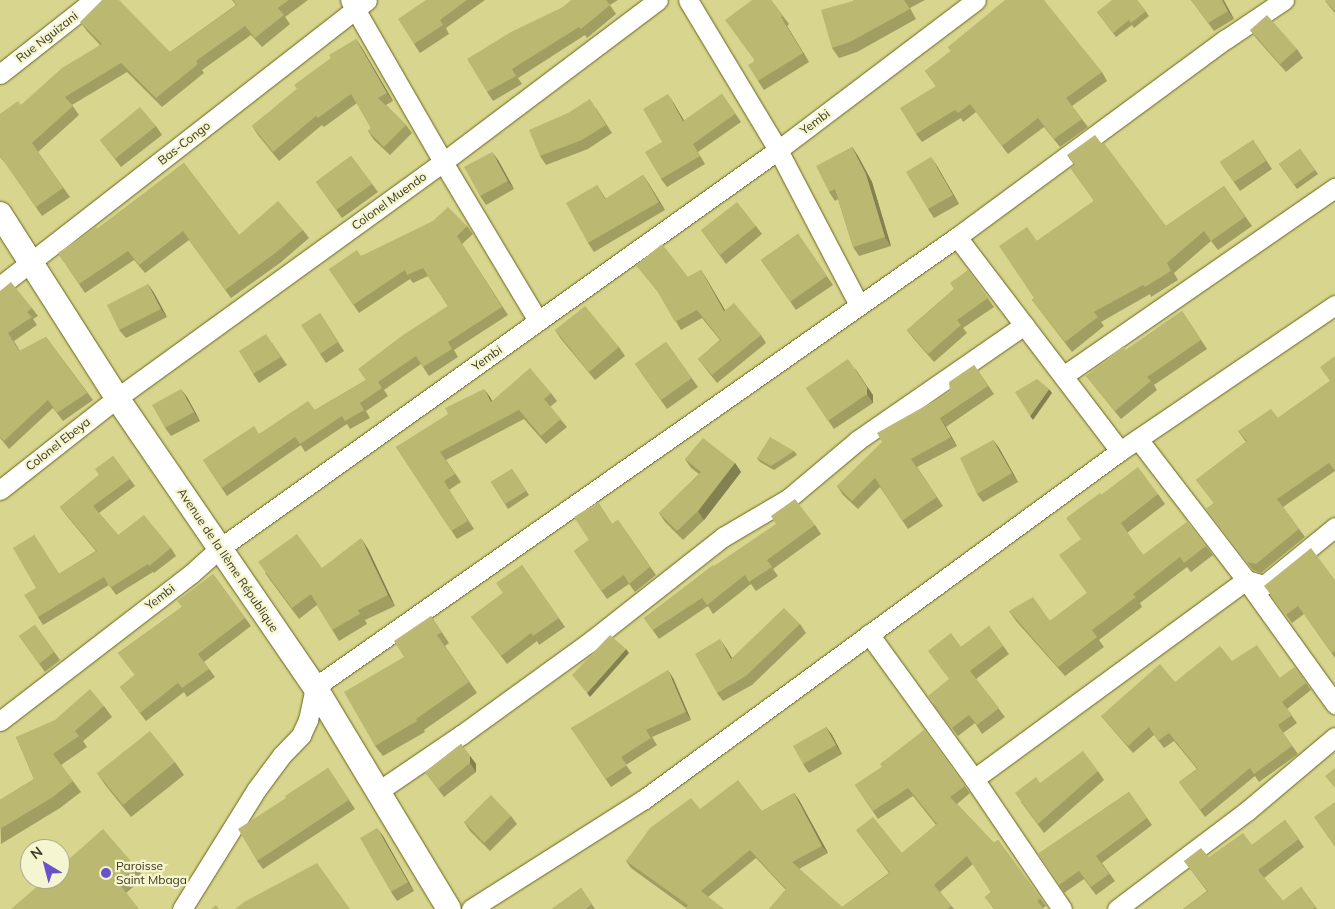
<!DOCTYPE html>
<meta charset="utf-8">
<style>
body{margin:0}
#map{position:relative;width:1335px;height:909px;overflow:hidden;background:#d8d68e;font-family:Mulish,sans-serif}
div>[style]{position:absolute}
[style*='--x']{left:calc(var(--x)*1px);top:calc(var(--y)*1px);width:calc(var(--w)*1px);rotate:calc(var(--a)*1deg)}
.roads{filter:drop-shadow(0 0 1px #67641a) drop-shadow(0 0 1px #67641a)}
.minor>*{height:19px;margin:-9.5px;padding:0 9.5px;transform-origin:9.5px;border-radius:9.5px;background:#fff}
.tertiary>*{height:24px;margin:-12px;padding:0 12px;transform-origin:12px;border-radius:12px;background:#fff}
.wall>*{inset:0;background:#a09e61}
.shaded-wall>*{inset:0;background:#82814f}
.building>*{inset:0;background:#bab871}
.dots>*{width:14px;height:14px;translate:-50% -50%;box-sizing:border-box;border:2px solid #f5f5d1;border-radius:50%}
span{translate:-50% -50%;white-space:nowrap;text-align:center;line-height:1.15;-webkit-text-stroke:4.5px #f5f5d1;paint-order:stroke}
.street-label{font-size:12px;color:#3a391c}
.poi-label{font-size:12px;color:#3a391c}
.left{translate:0 -50%;text-align:left}
.north{position:absolute;left:20px;top:839px;width:50px;height:50px;box-sizing:border-box;background:#f5f5d1;border:1px solid #aaaa89;border-radius:50%;rotate:323deg;font-size:14px;font-weight:700;line-height:20px;text-align:center;color:#3a391c}
.north::after{content:'';display:block;margin:auto;width:18px;height:22px;background:#6953cc;clip-path:polygon(50% 0,100% 100%,50% 72%,0 100%)}
</style>
<div id="map">
<div class="roads">
<div class="minor">
<i style="--x:350;--y:0;--w:187;--a:60.1"></i>
<i style="--x:443;--y:162;--w:185;--a:59.1"></i>
<i style="--x:688;--y:0;--w:175;--a:59"></i>
<i style="--x:778;--y:150;--w:175;--a:62.4"></i>
<i style="--x:0;--y:74;--w:120;--a:-38.2"></i>
<i style="--x:957;--y:237;--w:269;--a:52.7"></i>
<i style="--x:0;--y:286;--w:465;--a:-37.9"></i>
<i style="--x:1063;--y:376;--w:331;--a:-34.7"></i>
<i style="--x:1138;--y:439;--w:178;--a:52.5"></i>
<i style="--x:1246;--y:580;--w:153;--a:54.3"></i>
<i style="--x:0;--y:490;--w:149;--a:-38.2"></i>
<i style="--x:117;--y:398;--w:402;--a:-35.9"></i>
<i style="--x:443;--y:162;--w:269;--a:-37"></i>
<i style="--x:869;--y:634;--w:179;--a:54.1"></i>
<i style="--x:974;--y:779;--w:157;--a:55.9"></i>
<i style="--x:0;--y:721;--w:241;--a:-37.6"></i>
<i style="--x:191;--y:574;--w:39;--a:-42"></i>
<i style="--x:220;--y:548;--w:685;--a:-35.5"></i>
<i style="--x:778;--y:150;--w:248;--a:-37.1"></i>
<i style="--x:974;--y:779;--w:337;--a:-36.2"></i>
<i style="--x:1246;--y:580;--w:19;--a:16"></i>
<i style="--x:1264;--y:585;--w:92;--a:-39.2"></i>
<i style="--x:377;--y:792;--w:102;--a:-34.2"></i>
<i style="--x:461;--y:735;--w:162;--a:-35.9"></i>
<i style="--x:592;--y:640;--w:167;--a:-38.2"></i>
<i style="--x:723;--y:537;--w:77;--a:-30.6"></i>
<i style="--x:789;--y:498;--w:90;--a:-40"></i>
<i style="--x:858;--y:440;--w:202;--a:-34.7"></i>
<i style="--x:182;--y:909;--w:140;--a:-58.1"></i>
<i style="--x:256;--y:790;--w:44;--a:-53.4"></i>
<i style="--x:282;--y:755;--w:28;--a:-46"></i>
<i style="--x:301;--y:735;--w:17;--a:-65"></i>
<i style="--x:308;--y:720;--w:34;--a:-78"></i>
<i style="--x:315;--y:687;--w:784;--a:-35.03"></i>
<i style="--x:957;--y:237;--w:334;--a:-36.4"></i>
<i style="--x:1226;--y:39;--w:70;--a:-33.9"></i>
<i style="--x:471;--y:909;--w:204;--a:-32.4"></i>
<i style="--x:643;--y:800;--w:591;--a:-36.19"></i>
<i style="--x:1120;--y:451;--w:260;--a:-34.2"></i>
<i style="--x:1117;--y:909;--w:163;--a:-37"></i>
<i style="--x:1247;--y:811;--w:115;--a:-40.1"></i>
</div>
<div class="tertiary">
<i style="--x:0;--y:214;--w:218;--a:57.5"></i>
<i style="--x:117;--y:398;--w:350;--a:55.6"></i>
<i style="--x:315;--y:687;--w:259;--a:58.9"></i>
</div>
</div>
<div class="wall">
<i style="clip-path:polygon(232px 0,308px 0,285px 17px,290px 24px,262px 47px,251px 35px,202px 70px,204px 73px,162px 107px,127px 72px,72px 105px,79px 115px,38px 152px,70px 197px,42px 216px,6px 164px,0 157px,0 114px,21px 105px,100px 45px,87px 31px,80px 22px,170px 52px,236px 5px)"></i>
<i style="clip-path:polygon(426px 0,485px 0,446px 28px,449px 34px,420px 53px,414px 44px)"></i>
<i style="clip-path:polygon(572px 0,618px 0,610px 5px,616px 14px,587px 38px,585px 35px,518px 78px,522px 84px,493px 101px,487px 92px,563px 7px)"></i>
<i style="clip-path:polygon(771px 0,789px 24px,787px 26px,809px 62px,764px 90px,758px 81px,754px 61px)"></i>
<i style="clip-path:polygon(853px 0,925px 0,910px 8px,916px 19px,857px 52px,839px 58px,832px 48px,853px 1px)"></i>
<i style="clip-path:polygon(1137px 0,1149px 16px,1134px 28px,1132px 25px,1116px 37px,1097px 12px)"></i>
<i style="clip-path:polygon(1191px 0,1224px 0,1234px 19px,1214px 31px)"></i>
<i style="clip-path:polygon(1335px 0,1335px 13px,1325px 1px)"></i>
<i style="clip-path:polygon(1250px 30px,1297px 49px,1303px 58px,1286px 72px,1256px 38px)"></i>
<i style="clip-path:polygon(356px 39px,362px 48px,393px 101px,386px 105px,406px 125px,412px 133px,390px 155px,374px 140px,368px 131px,371px 128px,357px 103px,324px 127px,322px 125px,279px 161px,258px 135px,252px 126px,297px 89px,331px 58px)"></i>
<i style="clip-path:polygon(948px 47px,1102px 72px,1107px 81px,1072px 106px,1088px 127px,1060px 147px,1044px 127px,1008px 154px,976px 112px,963px 122px,961px 118px,922px 142px,916px 134px,936px 86px,925px 71px,951px 51px)"></i>
<i style="clip-path:polygon(722px 94px,741px 122px,698px 152px,705px 164px,667px 187px,661px 179px,662px 142px,673px 102px,684px 121px)"></i>
<i style="clip-path:polygon(596px 108px,612px 133px,588px 149px,546px 165px,540px 156px)"></i>
<i style="clip-path:polygon(156px 126px,162px 135px,121px 167px,100px 140px)"></i>
<i style="clip-path:polygon(1253px 140px,1272px 169px,1240px 191px,1220px 162px)"></i>
<i style="clip-path:polygon(852px 147px,858px 156px,872px 182px,891px 246px,859px 256px,853px 247px,838px 199px,835px 201px,829px 192px)"></i>
<i style="clip-path:polygon(1300px 149px,1318px 174px,1297px 189px,1279px 164px)"></i>
<i style="clip-path:polygon(1067px 155px,1166px 226px,1224px 186px,1252px 226px,1218px 250px,1211px 241px,1174px 273px,1178px 280px,1151px 297px,1150px 294px,1101px 322px,1104px 326px,1072px 352px,1032px 300px,1034px 298px,1037px 241px,1094px 201px,1074px 165px)"></i>
<i style="clip-path:polygon(351px 156px,378px 192px,342px 218px,316px 182px)"></i>
<i style="clip-path:polygon(498px 160px,514px 189px,486px 205px,480px 196px)"></i>
<i style="clip-path:polygon(184px 163px,239px 235px,303px 230px,309px 238px,280px 263px,231px 298px,189px 240px,145px 273px,134px 260px,85px 293px,58px 253px,97px 229px)"></i>
<i style="clip-path:polygon(937px 166px,959px 204px,934px 218px,928px 209px)"></i>
<i style="clip-path:polygon(643px 175px,665px 210px,594px 252px,588px 243px,597px 185px,606px 199px)"></i>
<i style="clip-path:polygon(467px 226px,473px 234px,462px 244px,508px 315px,454px 350px,458px 357px,429px 376px,421px 364px,384px 390px,388px 396px,366px 411px,370px 418px,350px 429px,347px 424px,305px 452px,301px 445px,227px 496px,203px 460px,259px 434px,315px 410px,366px 380px,448px 306px,428px 276px,413px 283px,410px 279px,359px 313px,329px 269px,361px 256px)"></i>
<i style="clip-path:polygon(756px 226px,762px 234px,726px 264px,701px 230px)"></i>
<i style="clip-path:polygon(798px 234px,833px 285px,796px 310px,761px 260px)"></i>
<i style="clip-path:polygon(636px 265px,688px 277px,701px 270px,706px 278px,725px 310px,761px 335px,766px 343px,717px 383px,698px 359px,720px 340px,702px 318px,681px 330px,659px 293px)"></i>
<i style="clip-path:polygon(968px 270px,994px 307px,963px 328px,967px 333px,934px 362px,913px 338px,907px 330px,954px 289px)"></i>
<i style="clip-path:polygon(148px 284px,154px 293px,167px 317px,126px 338px,119px 330px)"></i>
<i style="clip-path:polygon(0 291px,32px 308px,38px 316px,33px 319px,37px 325px,14px 341px,20px 351px,46px 337px,93px 400px,63px 421px,53px 408px,9px 449px,0 438px)"></i>
<i style="clip-path:polygon(1182px 311px,1207px 349px,1154px 385px,1157px 390px,1121px 419px,1086px 376px,1126px 350px)"></i>
<i style="clip-path:polygon(320px 313px,344px 351px,326px 363px,320px 354px)"></i>
<i style="clip-path:polygon(555px 330px,619px 347px,625px 356px,595px 380px,561px 339px)"></i>
<i style="clip-path:polygon(666px 342px,698px 387px,667px 409px,635px 364px)"></i>
<i style="clip-path:polygon(272px 343px,287px 365px,259px 383px,253px 374px)"></i>
<i style="clip-path:polygon(1335px 356px,1335px 471px,1283px 507px,1305px 537px,1261px 573px,1253px 570px,1206px 509px,1214px 503px,1196px 480px,1246px 442px,1238px 431px,1278px 418px,1330px 381px)"></i>
<i style="clip-path:polygon(974px 365px,994px 394px,946px 427px,957px 446px,917px 467px,943px 506px,908px 529px,880px 487px,858px 509px,843px 495px,837px 486px,950px 392px)"></i>
<i style="clip-path:polygon(806px 388px,873px 395px,873px 403px,834px 429px)"></i>
<i style="clip-path:polygon(551px 393px,557px 401px,550px 407px,567px 427px,546px 444px,524px 419px,446px 460px,461px 482px,449px 490px,474px 529px,457px 539px,396px 447px,490px 397px,492px 401px)"></i>
<i style="clip-path:polygon(187px 397px,200px 421px,171px 436px,165px 428px)"></i>
<i style="clip-path:polygon(993px 440px,999px 448px,1018px 482px,983px 502px,977px 494px)"></i>
<i style="clip-path:polygon(794px 451px,797px 455px,774px 470px,760px 462px,757px 458px)"></i>
<i style="clip-path:polygon(113px 456px,135px 486px,99px 513px,118px 535px,171px 548px,176px 556px,154px 573px,153px 572px,116px 595px,109px 585px,43px 625px,38px 617px,34px 535px,59px 574px,96px 551px,66px 515px,60px 507px,99px 475px)"></i>
<i style="clip-path:polygon(685px 459px,735px 463px,741px 472px,704px 520px,683px 540px,665px 522px,659px 513px,699px 474px,691px 468px)"></i>
<i style="clip-path:polygon(512px 469px,529px 495px,508px 509px,491px 482px)"></i>
<i style="clip-path:polygon(1158px 494px,1165px 504px,1127px 533px,1143px 555px,1206px 546px,1213px 555px,1191px 572px,1187px 567px,1140px 603px,1142px 607px,1099px 640px,1104px 647px,1065px 676px,1016px 621px,1009px 611px,1050px 621px,1087px 593px,1081px 539px,1101px 495px)"></i>
<i style="clip-path:polygon(598px 502px,612px 524px,618px 520px,656px 575px,635px 592px,629px 584px,607px 599px,574px 551px,589px 540px)"></i>
<i style="clip-path:polygon(815px 525px,821px 534px,773px 569px,778px 576px,756px 591px,751px 584px,713px 614px,708px 606px,659px 639px,644px 618px,714px 566px)"></i>
<i style="clip-path:polygon(368px 549px,395px 606px,365px 620px,367px 624px,339px 641px,317px 605px,299px 619px,265px 573px,322px 568px)"></i>
<i style="clip-path:polygon(522px 565px,565px 627px,539px 645px,537px 641px,507px 664px,471px 617px,503px 593px)"></i>
<i style="clip-path:polygon(213px 574px,251px 626px,204px 662px,215px 677px,187px 697px,184px 692px,146px 721px,120px 687px,135px 675px,118px 653px,182px 607px)"></i>
<i style="clip-path:polygon(1335px 580px,1335px 658px,1304px 614px,1292px 623px,1270px 594px)"></i>
<i style="clip-path:polygon(431px 616px,449px 643px,445px 646px,477px 693px,424px 730px,425px 732px,383px 756px,375px 746px,404px 657px)"></i>
<i style="clip-path:polygon(800px 624px,806px 633px,752px 685px,723px 701px,717px 693px,726px 648px,732px 658px)"></i>
<i style="clip-path:polygon(35px 625px,60px 660px,45px 672px,19px 636px)"></i>
<i style="clip-path:polygon(989px 626px,1009px 654px,976px 679px,1005px 717px,982px 734px,975px 723px,958px 736px,933px 704px,949px 679px,961px 647px)"></i>
<i style="clip-path:polygon(1232px 661px,1280px 678px,1295px 667px,1311px 690px,1287px 709px,1297px 723px,1283px 733px,1298px 754px,1259px 782px,1255px 776px,1205px 817px,1179px 782px,1197px 769px,1174px 741px,1164px 748px,1154px 735px,1133px 753px,1107px 723px,1101px 716px,1175px 682px)"></i>
<i style="clip-path:polygon(673px 678px,691px 720px,652px 737px,657px 745px,626px 765px,632px 773px,611px 787px,571px 728px)"></i>
<i style="clip-path:polygon(104px 706px,112px 717px,83px 741px,87px 747px,61px 765px,81px 792px,60px 808px,1px 844px,0 800px,34px 779px,16px 737px)"></i>
<i style="clip-path:polygon(826px 727px,832px 735px,842px 754px,809px 773px,803px 764px)"></i>
<i style="clip-path:polygon(924px 730px,970px 793px,957px 804px,994px 843px,998px 840px,1046px 906px,1043px 908px,1044px 909px,994px 909px,985px 897px,991px 892px,973px 864px,940px 892px,954px 909px,769px 909px,786px 890px,756px 858px,708px 897px,686px 908px,631px 868px,626px 861px,700px 809px,762px 811px,794px 793px,799px 800px,828px 853px,799px 869px,842px 907px,889px 873px,856px 830px,902px 853px,936px 825px,913px 796px,878px 819px,855px 785px,882px 767px)"></i>
<i style="clip-path:polygon(461px 744px,476px 764px,476px 772px,444px 797px,425px 772px)"></i>
<i style="clip-path:polygon(175px 762px,184px 775px,131px 817px,106px 786px,97px 773px)"></i>
<i style="clip-path:polygon(328px 768px,355px 809px,263px 869px,257px 861px,286px 798px)"></i>
<i style="clip-path:polygon(1098px 771px,1104px 780px,1044px 833px,1021px 802px,1040px 783px)"></i>
<i style="clip-path:polygon(1129px 792px,1152px 825px,1102px 863px,1115px 881px,1096px 895px,1084px 879px,1064px 893px,1038px 854px)"></i>
<i style="clip-path:polygon(511px 816px,517px 824px,490px 851px,470px 831px,464px 822px)"></i>
<i style="clip-path:polygon(1285px 820px,1304px 847px,1264px 878px,1283px 901px,1301px 887px,1317px 909px,1183px 909px,1207px 891px,1184px 861px,1209px 857px,1252px 845px)"></i>
<i style="clip-path:polygon(383px 836px,414px 891px,397px 901px,391px 892px)"></i>
<i style="clip-path:polygon(136px 867px,144px 878px,126px 893px,11px 909px)"></i>
<i style="clip-path:polygon(581px 888px,595px 909px,552px 909px)"></i>
</div>
<div class="shaded-wall">
<i style="clip-path:polygon(1222px 0,1223px 0,1234px 19px,1228px 11px)"></i>
<i style="clip-path:polygon(781px 17px,787px 26px,809px 62px,803px 53px)"></i>
<i style="clip-path:polygon(356px 39px,362px 48px,393px 101px,387px 93px)"></i>
<i style="clip-path:polygon(668px 94px,673px 102px,689px 129px,683px 121px)"></i>
<i style="clip-path:polygon(852px 147px,858px 156px,872px 182px,891px 246px,885px 237px)"></i>
<i style="clip-path:polygon(492px 152px,498px 160px,514px 189px,508px 181px)"></i>
<i style="clip-path:polygon(931px 157px,937px 166px,959px 204px,953px 195px)"></i>
<i style="clip-path:polygon(643px 175px,649px 184px,665px 210px,659px 202px)"></i>
<i style="clip-path:polygon(701px 270px,706px 278px,730px 319px,724px 311px)"></i>
<i style="clip-path:polygon(148px 284px,154px 293px,167px 317px,161px 309px)"></i>
<i style="clip-path:polygon(854px 367px,873px 395px,873px 403px,867px 394px)"></i>
<i style="clip-path:polygon(181px 389px,187px 397px,200px 421px,194px 412px)"></i>
<i style="clip-path:polygon(484px 389px,490px 397px,496px 410px,491px 402px)"></i>
<i style="clip-path:polygon(1049px 389px,1052px 393px,1033px 420px,1030px 416px)"></i>
<i style="clip-path:polygon(940px 418px,946px 427px,957px 446px,951px 437px)"></i>
<i style="clip-path:polygon(993px 440px,999px 448px,1018px 482px,1012px 473px)"></i>
<i style="clip-path:polygon(735px 463px,741px 472px,704px 520px,698px 511px)"></i>
<i style="clip-path:polygon(361px 538px,368px 549px,395px 606px,388px 595px)"></i>
<i style="clip-path:polygon(720px 639px,726px 648px,737px 667px,731px 659px)"></i>
<i style="clip-path:polygon(626px 649px,629px 653px,590px 697px,587px 693px)"></i>
<i style="clip-path:polygon(668px 670px,673px 678px,691px 720px,686px 712px)"></i>
<i style="clip-path:polygon(826px 727px,832px 735px,842px 754px,836px 745px)"></i>
<i style="clip-path:polygon(470px 756px,476px 764px,476px 772px,470px 763px)"></i>
<i style="clip-path:polygon(794px 793px,799px 800px,828px 853px,822px 846px)"></i>
<i style="clip-path:polygon(377px 828px,383px 836px,414px 891px,408px 882px)"></i>
</div>
<div class="building">
<i style="clip-path:polygon(102px 0,119px 0,170px 52px,237px 5px,233px 0,289px 0,278px 8px,284px 15px,255px 38px,245px 26px,196px 61px,198px 64px,156px 98px,121px 63px,65px 97px,73px 106px,32px 143px,63px 188px,36px 207px,0 156px,0 114px,18px 101px,21px 105px,62px 68px,102px 44px,80px 22px)"></i>
<i style="clip-path:polygon(426px 0,467px 0,440px 20px,443px 25px,414px 44px,398px 19px)"></i>
<i style="clip-path:polygon(572px 0,606px 0,610px 5px,581px 29px,579px 27px,512px 69px,516px 76px,487px 92px,467px 59px,511px 32px,563px 7px)"></i>
<i style="clip-path:polygon(752px 0,771px 0,783px 16px,781px 17px,803px 53px,758px 81px,748px 65px,755px 61px,725px 20px)"></i>
<i style="clip-path:polygon(853px 0,904px 0,910px 9px,850px 42px,832px 48px,821px 10px,853px 1px)"></i>
<i style="clip-path:polygon(1005px 0,1044px 0,1102px 72px,1066px 98px,1082px 119px,1054px 139px,1038px 118px,1002px 146px,970px 104px,958px 113px,955px 110px,916px 134px,900px 108px,936px 86px,925px 71px,951px 51px,948px 47px)"></i>
<i style="clip-path:polygon(1112px 0,1137px 0,1146px 11px,1131px 23px,1129px 20px,1113px 33px,1097px 12px)"></i>
<i style="clip-path:polygon(1191px 0,1222px 0,1228px 11px,1208px 23px)"></i>
<i style="clip-path:polygon(1327px 0,1335px 0,1335px 11px,1325px 1px)"></i>
<i style="clip-path:polygon(1267px 15px,1297px 49px,1280px 64px,1250px 30px)"></i>
<i style="clip-path:polygon(356px 39px,387px 93px,378px 98px,406px 125px,384px 147px,368px 131px,371px 128px,351px 94px,318px 118px,316px 116px,273px 152px,252px 126px,297px 89px,294px 85px,331px 58px,329px 55px)"></i>
<i style="clip-path:polygon(668px 94px,683px 121px,722px 94px,735px 114px,693px 144px,700px 156px,661px 179px,645px 152px,662px 142px,643px 109px)"></i>
<i style="clip-path:polygon(590px 99px,606px 125px,582px 140px,540px 156px,529px 130px,568px 113px)"></i>
<i style="clip-path:polygon(140px 107px,156px 126px,115px 159px,100px 140px)"></i>
<i style="clip-path:polygon(1095px 135px,1102px 144px,1104px 143px,1166px 226px,1224px 186px,1245px 217px,1211px 241px,1204px 231px,1167px 263px,1171px 271px,1145px 287px,1143px 285px,1094px 312px,1098px 317px,1065px 342px,1032px 300px,1034px 298px,999px 246px,1027px 227px,1037px 241px,1094px 201px,1070px 168px,1075px 165px,1067px 155px)"></i>
<i style="clip-path:polygon(1253px 140px,1266px 161px,1234px 182px,1220px 162px)"></i>
<i style="clip-path:polygon(852px 147px,866px 174px,885px 237px,853px 247px,835px 189px,829px 192px,816px 166px)"></i>
<i style="clip-path:polygon(1300px 149px,1315px 170px,1294px 185px,1279px 164px)"></i>
<i style="clip-path:polygon(492px 152px,508px 181px,480px 196px,464px 167px)"></i>
<i style="clip-path:polygon(351px 156px,372px 184px,336px 210px,316px 182px)"></i>
<i style="clip-path:polygon(931px 157px,953px 195px,928px 209px,906px 172px)"></i>
<i style="clip-path:polygon(184px 163px,239px 235px,278px 201px,303px 230px,274px 254px,225px 290px,183px 231px,139px 265px,128px 251px,79px 284px,58px 253px,96px 227px,97px 229px)"></i>
<i style="clip-path:polygon(643px 175px,659px 202px,588px 243px,566px 203px,597px 185px,605px 199px)"></i>
<i style="clip-path:polygon(737px 202px,756px 226px,720px 255px,701px 230px)"></i>
<i style="clip-path:polygon(448px 207px,467px 226px,457px 236px,502px 307px,448px 342px,452px 349px,423px 367px,416px 356px,378px 382px,382px 388px,360px 403px,364px 410px,345px 421px,342px 416px,300px 444px,295px 437px,222px 488px,203px 460px,254px 426px,259px 434px,308px 401px,315px 410px,366px 380px,358px 369px,403px 335px,448px 306px,423px 268px,407px 275px,405px 270px,353px 305px,329px 269px,357px 250px,361px 256px,433px 221px)"></i>
<i style="clip-path:polygon(798px 234px,827px 276px,790px 302px,761px 260px)"></i>
<i style="clip-path:polygon(662px 244px,688px 277px,701px 270px,724px 311px,734px 303px,761px 335px,712px 375px,698px 359px,721px 340px,697px 310px,675px 322px,656px 289px,636px 265px)"></i>
<i style="clip-path:polygon(968px 270px,988px 298px,957px 320px,961px 325px,928px 354px,907px 330px,954px 289px,950px 283px)"></i>
<i style="clip-path:polygon(11px 282px,32px 308px,27px 312px,32px 317px,8px 333px,19px 351px,46px 337px,87px 393px,57px 413px,48px 400px,4px 441px,0 437px,0 291px)"></i>
<i style="clip-path:polygon(148px 284px,161px 309px,119px 330px,107px 305px)"></i>
<i style="clip-path:polygon(585px 306px,619px 347px,589px 372px,555px 330px)"></i>
<i style="clip-path:polygon(1182px 311px,1201px 340px,1147px 377px,1151px 381px,1115px 411px,1086px 376px,1123px 346px,1126px 350px)"></i>
<i style="clip-path:polygon(320px 313px,338px 342px,320px 354px,301px 325px)"></i>
<i style="clip-path:polygon(266px 334px,281px 357px,253px 374px,239px 351px)"></i>
<i style="clip-path:polygon(666px 342px,692px 378px,661px 400px,635px 364px)"></i>
<i style="clip-path:polygon(1335px 356px,1335px 471px,1329px 463px,1277px 499px,1299px 529px,1256px 564px,1247px 562px,1206px 509px,1214px 503px,1196px 480px,1247px 441px,1238px 431px,1271px 409px,1278px 418px,1330px 381px,1320px 367px)"></i>
<i style="clip-path:polygon(848px 359px,867px 387px,867px 394px,828px 421px,806px 388px)"></i>
<i style="clip-path:polygon(974px 365px,988px 386px,940px 418px,951px 437px,911px 459px,937px 497px,902px 521px,875px 478px,852px 501px,837px 486px,882px 442px,877px 433px,950px 392px,949px 382px)"></i>
<i style="clip-path:polygon(530px 368px,551px 393px,544px 399px,561px 419px,541px 436px,519px 410px,440px 452px,455px 474px,444px 481px,468px 521px,451px 531px,396px 447px,448px 414px,445px 408px,484px 389px,491px 402px)"></i>
<i style="clip-path:polygon(1037px 379px,1049px 389px,1030px 416px,1015px 392px)"></i>
<i style="clip-path:polygon(181px 389px,194px 412px,165px 428px,152px 405px)"></i>
<i style="clip-path:polygon(770px 437px,794px 451px,771px 466px,757px 458px)"></i>
<i style="clip-path:polygon(703px 438px,735px 463px,698px 511px,677px 531px,659px 513px,701px 472px,685px 459px)"></i>
<i style="clip-path:polygon(993px 440px,1012px 473px,977px 494px,960px 458px)"></i>
<i style="clip-path:polygon(113px 456px,130px 479px,93px 506px,118px 535px,144px 515px,171px 548px,149px 566px,148px 564px,110px 588px,104px 577px,38px 617px,24px 595px,36px 588px,13px 548px,34px 535px,59px 574px,97px 551px,60px 507px,99px 475px,95px 469px)"></i>
<i style="clip-path:polygon(1138px 467px,1158px 494px,1121px 523px,1143px 555px,1188px 521px,1206px 546px,1184px 563px,1180px 557px,1133px 594px,1136px 597px,1092px 630px,1097px 637px,1058px 667px,1009px 611px,1033px 597px,1050px 621px,1087px 593px,1059px 555px,1081px 539px,1066px 518px,1100px 493px,1101px 495px)"></i>
<i style="clip-path:polygon(512px 469px,526px 491px,505px 504px,491px 482px)"></i>
<i style="clip-path:polygon(795px 499px,815px 525px,767px 560px,772px 567px,749px 582px,745px 575px,707px 605px,702px 598px,653px 630px,644px 618px,713px 565px,714px 566px,776px 524px,771px 516px)"></i>
<i style="clip-path:polygon(598px 502px,612px 524px,618px 520px,650px 567px,629px 584px,624px 575px,601px 591px,574px 551px,589px 540px,574px 517px)"></i>
<i style="clip-path:polygon(297px 534px,322px 568px,361px 538px,388px 595px,358px 610px,360px 614px,332px 630px,311px 594px,292px 608px,258px 562px)"></i>
<i style="clip-path:polygon(1311px 548px,1335px 580px,1335px 651px,1332px 653px,1298px 606px,1286px 615px,1264px 586px)"></i>
<i style="clip-path:polygon(522px 565px,559px 618px,533px 636px,531px 633px,501px 656px,471px 617px,503px 593px,496px 583px)"></i>
<i style="clip-path:polygon(213px 574px,245px 618px,198px 654px,209px 669px,182px 688px,178px 683px,140px 713px,120px 687px,135px 675px,118px 653px,182px 607px,177px 601px)"></i>
<i style="clip-path:polygon(784px 608px,800px 624px,746px 676px,717px 693px,695px 654px,720px 639px,731px 659px)"></i>
<i style="clip-path:polygon(431px 616px,442px 632px,437px 635px,469px 682px,416px 719px,417px 721px,375px 746px,344px 692px,404px 657px,394px 641px)"></i>
<i style="clip-path:polygon(35px 625px,54px 652px,39px 664px,19px 636px)"></i>
<i style="clip-path:polygon(989px 626px,1003px 646px,970px 671px,999px 708px,977px 725px,969px 715px,952px 728px,928px 696px,949px 679px,928px 651px,951px 633px,961px 647px)"></i>
<i style="clip-path:polygon(610px 635px,626px 649px,587px 693px,572px 675px)"></i>
<i style="clip-path:polygon(1257px 645px,1280px 678px,1295px 667px,1306px 683px,1282px 702px,1292px 715px,1278px 725px,1292px 746px,1254px 774px,1250px 768px,1200px 810px,1179px 782px,1198px 769px,1169px 733px,1158px 741px,1149px 727px,1128px 746px,1101px 716px,1160px 664px,1175px 682px,1220px 646px,1232px 661px)"></i>
<i style="clip-path:polygon(668px 670px,686px 712px,646px 730px,651px 738px,621px 757px,627px 765px,606px 779px,571px 728px)"></i>
<i style="clip-path:polygon(90px 689px,104px 706px,75px 731px,79px 736px,53px 754px,73px 781px,53px 797px,0 829px,0 800px,34px 779px,16px 737px,55px 720px)"></i>
<i style="clip-path:polygon(826px 727px,836px 745px,803px 764px,793px 746px)"></i>
<i style="clip-path:polygon(924px 730px,965px 786px,950px 797px,994px 843px,998px 840px,1041px 898px,1037px 901px,1044px 909px,995px 909px,985px 897px,991px 892px,967px 856px,934px 885px,951px 906px,947px 909px,769px 909px,786px 889px,750px 850px,701px 891px,724px 909px,685px 909px,688px 905px,626px 861px,650px 828px,691px 798px,700px 809px,738px 780px,762px 811px,794px 793px,822px 846px,792px 862px,842px 907px,890px 873px,856px 830px,873px 817px,902px 853px,937px 824px,908px 788px,873px 811px,855px 785px,882px 767px,880px 764px)"></i>
<i style="clip-path:polygon(150px 731px,175px 762px,123px 805px,97px 773px)"></i>
<i style="clip-path:polygon(461px 744px,470px 756px,470px 763px,438px 789px,425px 772px)"></i>
<i style="clip-path:polygon(1083px 751px,1098px 771px,1038px 824px,1015px 793px,1036px 777px,1040px 783px)"></i>
<i style="clip-path:polygon(328px 768px,349px 800px,257px 861px,238px 829px,286px 798px,285px 796px)"></i>
<i style="clip-path:polygon(1335px 768px,1335px 788px,1325px 776px)"></i>
<i style="clip-path:polygon(1129px 792px,1147px 818px,1096px 856px,1109px 874px,1091px 887px,1079px 871px,1059px 885px,1038px 854px)"></i>
<i style="clip-path:polygon(491px 795px,511px 816px,484px 843px,464px 822px)"></i>
<i style="clip-path:polygon(1335px 802px,1335px 847px,1314px 817px)"></i>
<i style="clip-path:polygon(1285px 820px,1299px 839px,1258px 870px,1283px 901px,1301px 887px,1316px 907px,1313px 909px,1183px 909px,1208px 891px,1184px 861px,1201px 848px,1209px 857px,1243px 833px,1252px 845px)"></i>
<i style="clip-path:polygon(377px 828px,408px 882px,391px 892px,360px 838px)"></i>
<i style="clip-path:polygon(103px 829px,136px 867px,118px 882px,139px 909px,11px 909px,46px 879px,60px 879px,60px 867px)"></i>
<i style="clip-path:polygon(317px 863px,350px 909px,235px 909px,244px 902px)"></i>
<i style="clip-path:polygon(581px 888px,592px 904px,586px 909px,552px 909px)"></i>
<i style="clip-path:polygon(216px 905px,219px 909px,211px 909px)"></i>
</div>
<div class="dots">
<i style="left:106px;top:873px;background:#6953cc"></i>
</div>
<div class="street-label">
<span style="left:47px;top:37px;rotate:-38deg">Rue Nguizani</span>
<span style="left:815px;top:122px;rotate:-37deg">Yembi</span>
<span style="left:184px;top:143px;rotate:-38deg">Bas-Congo</span>
<span style="left:389px;top:201px;rotate:-36deg">Colonel Muendo</span>
<span style="left:487px;top:358px;rotate:-36deg">Yembi</span>
<span style="left:58px;top:444px;rotate:-38deg">Colonel Ebeya</span>
<span style="left:228px;top:560px;rotate:56deg">Avenue de la IIème République</span>
<span style="left:160px;top:597px;rotate:-38deg">Yembi</span>
</div>
<div class="poi-label">
<span class="left" style="left:116px;top:873px">Paroisse<br>Saint Mbaga</span>
</div>
<div class="north">N</div>
</div>
